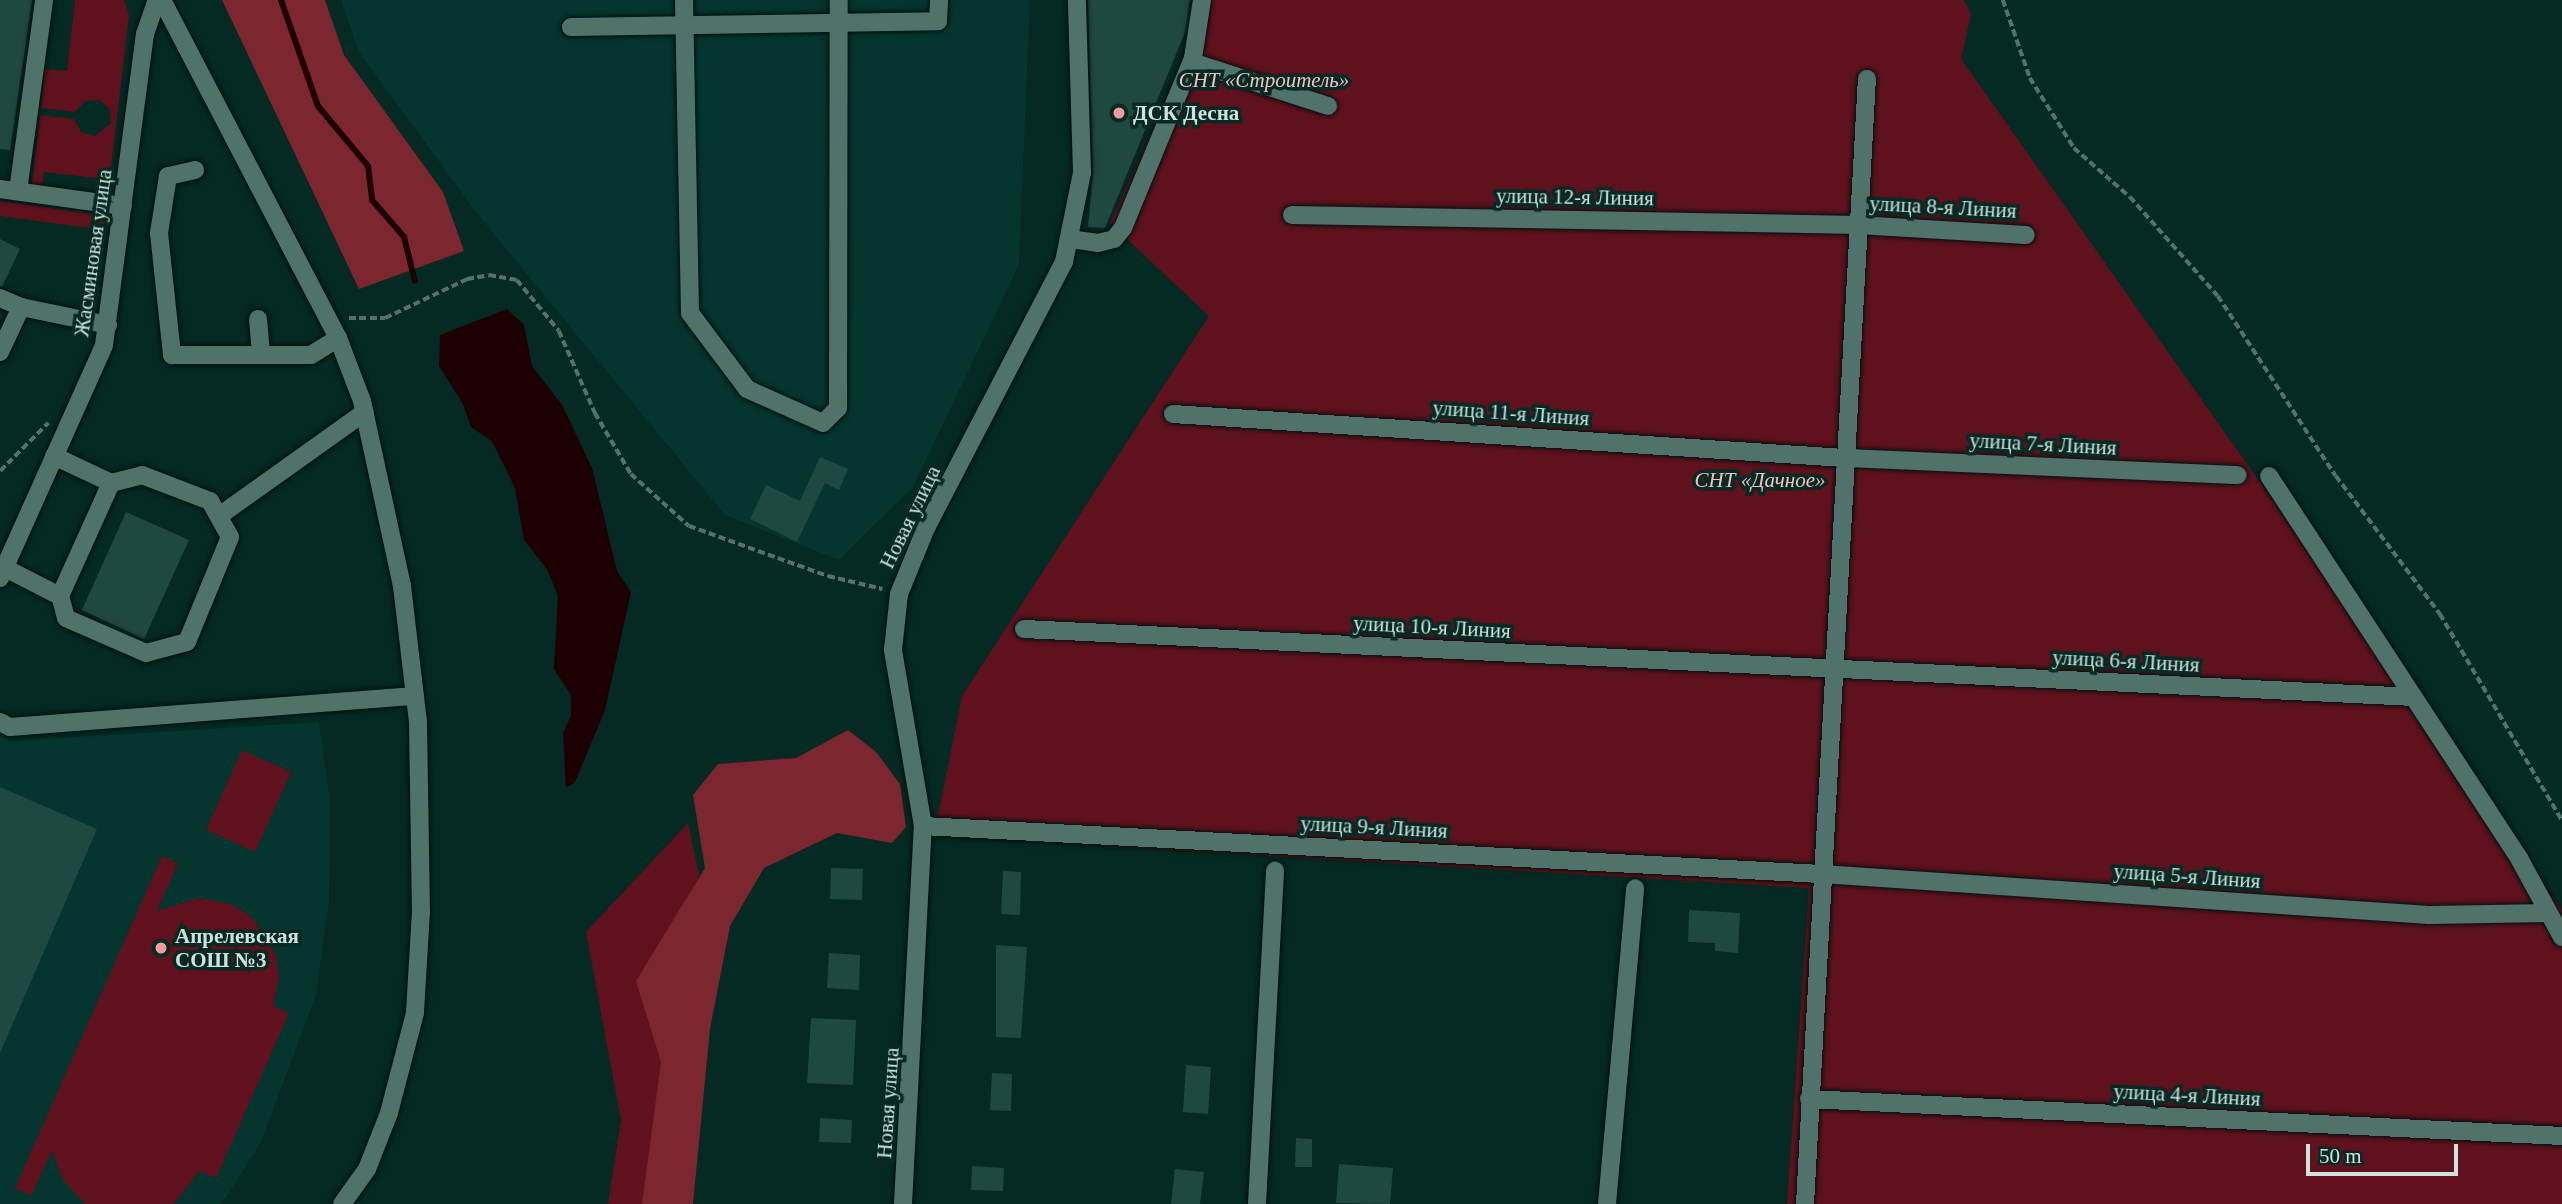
<!DOCTYPE html>
<meta charset="utf-8">
<style>
body{margin:0}
#map{position:relative;width:2562px;height:1204px;overflow:hidden;background:#052923;font-family:Georgia,serif}
div>[style]{position:absolute}
[style*='--x']{left:calc(var(--x)*1px);top:calc(var(--y)*1px);width:calc(var(--w)*1px);rotate:calc(var(--a)*1deg)}
.built>*{inset:0;background:#04352f}
.green>*{inset:0;background:#5f121d}
.forest>*{inset:0;background:#7c262f}
.water>*{inset:0;background:#1d0001}
.stream>*{height:6px;margin:-3px;padding:0 3px;transform-origin:3px;border-radius:3px;background:#1d0001}
.building>*{inset:0;background:#1f4841}
.path>*{height:3.5px;margin-top:-1.75px;transform-origin:0;background:repeating-linear-gradient(90deg,#55736d 0 7px,transparent 0 10.5px)}
.roads{filter:drop-shadow(0 0 2px #00100d) drop-shadow(0 0 2px #00100d)}
.minor>*{height:18px;margin:-9px;padding:0 9px;transform-origin:9px;border-radius:9px;background:#4f726b}
.dots>*{width:19px;height:19px;translate:-50% -50%;box-sizing:border-box;border:4px solid #052923;border-radius:50%}
span{translate:-50% -50%;white-space:nowrap;text-align:center;line-height:1.15;-webkit-text-stroke:7px #052923;paint-order:stroke}
.park-label{font-size:21px;color:#f4c1c1;font-style:italic}
.poi-label{font-size:21px;color:#cfe2de;font-weight:700}
.left{translate:0 -50%;text-align:left}
.street-label{font-size:21px;color:#cfe2de}
.scale{position:absolute;left:2306px;top:1144px;width:152px;height:32px;box-sizing:border-box;border:4px solid #cfe2de;border-top:0;padding-left:9px;font-size:21px;line-height:24px;white-space:nowrap;color:#cfe2de;-webkit-text-stroke:5px #052923;paint-order:stroke}
</style>
<div id="map">
<div class="built">
<i style="clip-path:polygon(341px 0,1030px 0,1019px 265px,913px 487px,839px 560px,725px 515px,479px 216px,359px 52px)"></i>
<i style="clip-path:polygon(319px 722px,330px 799px,329px 902px,316px 995px,261px 1142px,227px 1196px,219px 1204px,0 1204px,0 736px,12px 741px)"></i>
</div>
<div class="green">
<i style="clip-path:polygon(75px 0,124px 0,129px 15px,108px 193px,95px 192px,96px 178px,44px 172px,42px 185px,32px 184px,40px 115px,74px 119px,81px 132px,95px 136px,111px 123px,110px 109px,99px 100px,85px 101px,75px 112px,41px 108px,45px 69px,67px 71px)"></i>
<i style="clip-path:polygon(1211px 0,1964px 0,1971px 14px,1961px 59px,2562px 910px,2562px 1204px,1787px 1204px,1809px 888px,934px 836px,962px 696px,1209px 316px,1110px 223px)"></i>
<i style="clip-path:polygon(0 201px,94px 214px,104px 220px,106px 230px,0 216px)"></i>
<i style="clip-path:polygon(242px 750px,291px 772px,255px 852px,206px 830px)"></i>
<i style="clip-path:polygon(688px 823px,699px 875px,657px 1204px,608px 1204px,621px 1120px,586px 932px)"></i>
<i style="clip-path:polygon(162px 856px,178px 863px,157px 911px,199px 898px,233px 905px,252px 917px,276px 955px,279px 978px,273px 1006px,289px 1013px,216px 1178px,199px 1171px,174px 1204px,85px 1204px,63px 1180px,52px 1151px,31px 1196px,15px 1188px)"></i>
</div>
<div class="forest">
<i style="clip-path:polygon(222px 0,325px 0,344px 55px,443px 192px,464px 251px,359px 289px)"></i>
<i style="clip-path:polygon(848px 730px,876px 752px,900px 784px,906px 827px,892px 843px,837px 833px,764px 868px,730px 926px,710px 1029px,693px 1204px,642px 1204px,661px 1062px,636px 981px,705px 868px,693px 795px,718px 764px,796px 758px)"></i>
</div>
<div class="water">
<i style="clip-path:polygon(507px 309px,524px 325px,532px 366px,562px 405px,592px 468px,617px 571px,631px 592px,605px 710px,575px 782px,566px 788px,563px 733px,571px 716px,571px 695px,554px 669px,558px 596px,547px 569px,524px 540px,515px 488px,492px 441px,471px 427px,463px 404px,439px 366px,440px 335px)"></i>
</div>
<div class="stream">
<i style="--x:281;--y:0;--w:112;--a:70.8"></i>
<i style="--x:318;--y:106;--w:78;--a:50.2"></i>
<i style="--x:368;--y:166;--w:34;--a:83"></i>
<i style="--x:372;--y:200;--w:49;--a:49.1"></i>
<i style="--x:404;--y:237;--w:45;--a:76"></i>
</div>
<div class="building">
<i style="clip-path:polygon(0 0,32px 0,10px 150px,0 149px)"></i>
<i style="clip-path:polygon(1088px 0,1190px 0,1185px 32px,1105px 228px,1088px 227px,1093px 173px)"></i>
<i style="clip-path:polygon(0 239px,20px 249px,2px 287px,0 287px)"></i>
<i style="clip-path:polygon(820px 457px,848px 469px,839px 490px,825px 483px,797px 542px,750px 519px,766px 485px,800px 501px)"></i>
<i style="clip-path:polygon(126px 512px,189px 540px,144px 639px,82px 610px)"></i>
<i style="clip-path:polygon(0 787px,97px 829px,0 1053px)"></i>
<i style="clip-path:polygon(831px 868px,863px 869px,862px 900px,830px 899px)"></i>
<i style="clip-path:polygon(1003px 871px,1021px 872px,1020px 915px,1001px 914px)"></i>
<i style="clip-path:polygon(1689px 910px,1740px 913px,1738px 953px,1715px 951px,1715px 943px,1688px 942px)"></i>
<i style="clip-path:polygon(996px 945px,1027px 947px,1021px 1038px,996px 1037px)"></i>
<i style="clip-path:polygon(829px 953px,860px 955px,859px 990px,827px 988px)"></i>
<i style="clip-path:polygon(811px 1018px,856px 1020px,853px 1085px,807px 1083px)"></i>
<i style="clip-path:polygon(1186px 1065px,1211px 1067px,1208px 1114px,1183px 1112px)"></i>
<i style="clip-path:polygon(992px 1073px,1012px 1074px,1011px 1111px,990px 1110px)"></i>
<i style="clip-path:polygon(820px 1118px,852px 1120px,851px 1143px,819px 1142px)"></i>
<i style="clip-path:polygon(1296px 1138px,1312px 1139px,1312px 1167px,1295px 1167px)"></i>
<i style="clip-path:polygon(1339px 1164px,1393px 1168px,1390px 1204px,1336px 1203px)"></i>
<i style="clip-path:polygon(972px 1166px,1004px 1168px,1003px 1191px,971px 1190px)"></i>
<i style="clip-path:polygon(1175px 1169px,1204px 1172px,1200px 1204px,1171px 1204px)"></i>
</div>
<div class="path">
<i style="--x:2003;--y:0;--w:83;--a:70.9"></i>
<i style="--x:2030;--y:78;--w:83;--a:57.8"></i>
<i style="--x:2074;--y:148;--w:74;--a:41.2"></i>
<i style="--x:2130;--y:197;--w:132;--a:48.4"></i>
<i style="--x:2218;--y:296;--w:215;--a:56.8"></i>
<i style="--x:2336;--y:476;--w:173;--a:53"></i>
<i style="--x:2440;--y:614;--w:239;--a:59.4"></i>
<i style="--x:349;--y:318;--w:36;--a:0"></i>
<i style="--x:385;--y:318;--w:91;--a:-25.4"></i>
<i style="--x:467;--y:279;--w:22;--a:-10"></i>
<i style="--x:489;--y:275;--w:28;--a:10"></i>
<i style="--x:517;--y:280;--w:66;--a:50.5"></i>
<i style="--x:559;--y:331;--w:90;--a:66.3"></i>
<i style="--x:595;--y:413;--w:71;--a:59.5"></i>
<i style="--x:631;--y:474;--w:78;--a:41.9"></i>
<i style="--x:689;--y:526;--w:148;--a:19.8"></i>
<i style="--x:828;--y:576;--w:56;--a:13.5"></i>
<i style="--x:0;--y:471;--w:68;--a:-45"></i>
</div>
<div class="roads">
<div class="minor">
<i style="--x:162;--y:0;--w:381;--a:62.5"></i>
<i style="--x:338;--y:338;--w:67;--a:69.1"></i>
<i style="--x:362;--y:401;--w:189;--a:77.8"></i>
<i style="--x:402;--y:586;--w:138;--a:83.3"></i>
<i style="--x:418;--y:723;--w:188;--a:89.1"></i>
<i style="--x:421;--y:911;--w:102;--a:93.4"></i>
<i style="--x:415;--y:1013;--w:103;--a:104.6"></i>
<i style="--x:389;--y:1113;--w:60;--a:111.4"></i>
<i style="--x:367;--y:1169;--w:43;--a:125.5"></i>
<i style="--x:684;--y:0;--w:313;--a:88.9"></i>
<i style="--x:690;--y:313;--w:95;--a:53.1"></i>
<i style="--x:747;--y:389;--w:83;--a:24.1"></i>
<i style="--x:823;--y:423;--w:21;--a:-45"></i>
<i style="--x:838;--y:408;--w:408;--a:-89.9"></i>
<i style="--x:571;--y:27;--w:367;--a:-0.9"></i>
<i style="--x:938;--y:21;--w:21;--a:-87"></i>
<i style="--x:1192;--y:62;--w:143;--a:17.9"></i>
<i style="--x:195;--y:170;--w:28;--a:167"></i>
<i style="--x:168;--y:176;--w:58;--a:99"></i>
<i style="--x:159;--y:233;--w:123;--a:83.9"></i>
<i style="--x:172;--y:355;--w:139;--a:0"></i>
<i style="--x:311;--y:355;--w:32;--a:-32"></i>
<i style="--x:0;--y:189;--w:124;--a:7.9"></i>
<i style="--x:18;--y:191;--w:193;--a:-82.2"></i>
<i style="--x:1292;--y:215;--w:566;--a:1.01"></i>
<i style="--x:1858;--y:225;--w:168;--a:3.4"></i>
<i style="--x:1070;--y:239;--w:28;--a:8"></i>
<i style="--x:1098;--y:243;--w:16;--a:-14"></i>
<i style="--x:1114;--y:239;--w:14;--a:-51"></i>
<i style="--x:1123;--y:228;--w:184;--a:-67.6"></i>
<i style="--x:1193;--y:58;--w:59;--a:-81.2"></i>
<i style="--x:0;--y:298;--w:23;--a:23"></i>
<i style="--x:258;--y:319;--w:36;--a:85"></i>
<i style="--x:0;--y:352;--w:50;--a:-65"></i>
<i style="--x:21;--y:307;--w:89;--a:11.7"></i>
<i style="--x:1173;--y:414;--w:673;--a:3.75"></i>
<i style="--x:1845;--y:458;--w:393;--a:2.5"></i>
<i style="--x:54;--y:456;--w:63;--a:25.3"></i>
<i style="--x:142;--y:475;--w:73;--a:20.9"></i>
<i style="--x:210;--y:501;--w:41;--a:60.9"></i>
<i style="--x:230;--y:537;--w:113;--a:112.3"></i>
<i style="--x:187;--y:642;--w:42;--a:165"></i>
<i style="--x:146;--y:653;--w:87;--a:-156.4"></i>
<i style="--x:66;--y:618;--w:23;--a:-105"></i>
<i style="--x:60;--y:596;--w:124;--a:-65.7"></i>
<i style="--x:111;--y:483;--w:32;--a:-14"></i>
<i style="--x:2269;--y:476;--w:459;--a:56.8"></i>
<i style="--x:2520;--y:860;--w:88;--a:61.4"></i>
<i style="--x:219;--y:516;--w:179;--a:-35.5"></i>
<i style="--x:5;--y:568;--w:62;--a:27"></i>
<i style="--x:0;--y:578;--w:255;--a:-65.9"></i>
<i style="--x:104;--y:345;--w:314;--a:-82.5"></i>
<i style="--x:145;--y:34;--w:36;--a:-71"></i>
<i style="--x:1024;--y:629;--w:1391;--a:2.8"></i>
<i style="--x:0;--y:722;--w:11;--a:27"></i>
<i style="--x:10;--y:727;--w:406;--a:-4.4"></i>
<i style="--x:923;--y:826;--w:900;--a:3.06"></i>
<i style="--x:1822;--y:874;--w:608;--a:3.86"></i>
<i style="--x:2429;--y:915;--w:119;--a:-1"></i>
<i style="--x:1809;--y:1099;--w:754;--a:2.81"></i>
<i style="--x:903;--y:1204;--w:379;--a:-87"></i>
<i style="--x:923;--y:826;--w:179;--a:-99.7"></i>
<i style="--x:893;--y:650;--w:56;--a:-83.9"></i>
<i style="--x:899;--y:594;--w:71;--a:-67.8"></i>
<i style="--x:926;--y:528;--w:300;--a:-62.6"></i>
<i style="--x:1064;--y:262;--w:91;--a:-78.6"></i>
<i style="--x:1082;--y:173;--w:173;--a:-91.7"></i>
<i style="--x:1257;--y:1204;--w:334;--a:-86.9"></i>
<i style="--x:1607;--y:1204;--w:317;--a:-84.9"></i>
<i style="--x:1805;--y:1204;--w:1127;--a:-86.85"></i>
</div>
</div>
<div class="dots">
<i style="left:1119px;top:113px;background:#f59b9d"></i>
<i style="left:161px;top:948px;background:#f59b9d"></i>
</div>
<div class="park-label">
<span style="left:1264px;top:80px">СНТ «Строитель»</span>
<span style="left:1760px;top:480px">СНТ «Дачное»</span>
</div>
<div class="poi-label">
<span class="left" style="left:1133px;top:113px">ДСК Десна</span>
<span class="left" style="left:175px;top:948px">Апрелевская<br>СОШ №3</span>
</div>
<div class="street-label">
<span style="left:1575px;top:197px;rotate:1deg">улица 12-я Линия</span>
<span style="left:1943px;top:207px;rotate:3deg">улица 8-я Линия</span>
<span style="left:93px;top:253px;rotate:-82deg">Жасминовая улица</span>
<span style="left:1511px;top:413px;rotate:4deg">улица 11-я Линия</span>
<span style="left:2043px;top:444px;rotate:3deg">улица 7-я Линия</span>
<span style="left:910px;top:517px;rotate:-64deg">Новая улица</span>
<span style="left:1432px;top:627px;rotate:3deg">улица 10-я Линия</span>
<span style="left:2126px;top:661px;rotate:3deg">улица 6-я Линия</span>
<span style="left:1374px;top:827px;rotate:3deg">улица 9-я Линия</span>
<span style="left:2187px;top:876px;rotate:4deg">улица 5-я Линия</span>
<span style="left:2187px;top:1095px;rotate:3deg">улица 4-я Линия</span>
<span style="left:888px;top:1103px;rotate:-86deg">Новая улица</span>
</div>
<div class="scale">50 m</div>
</div>
